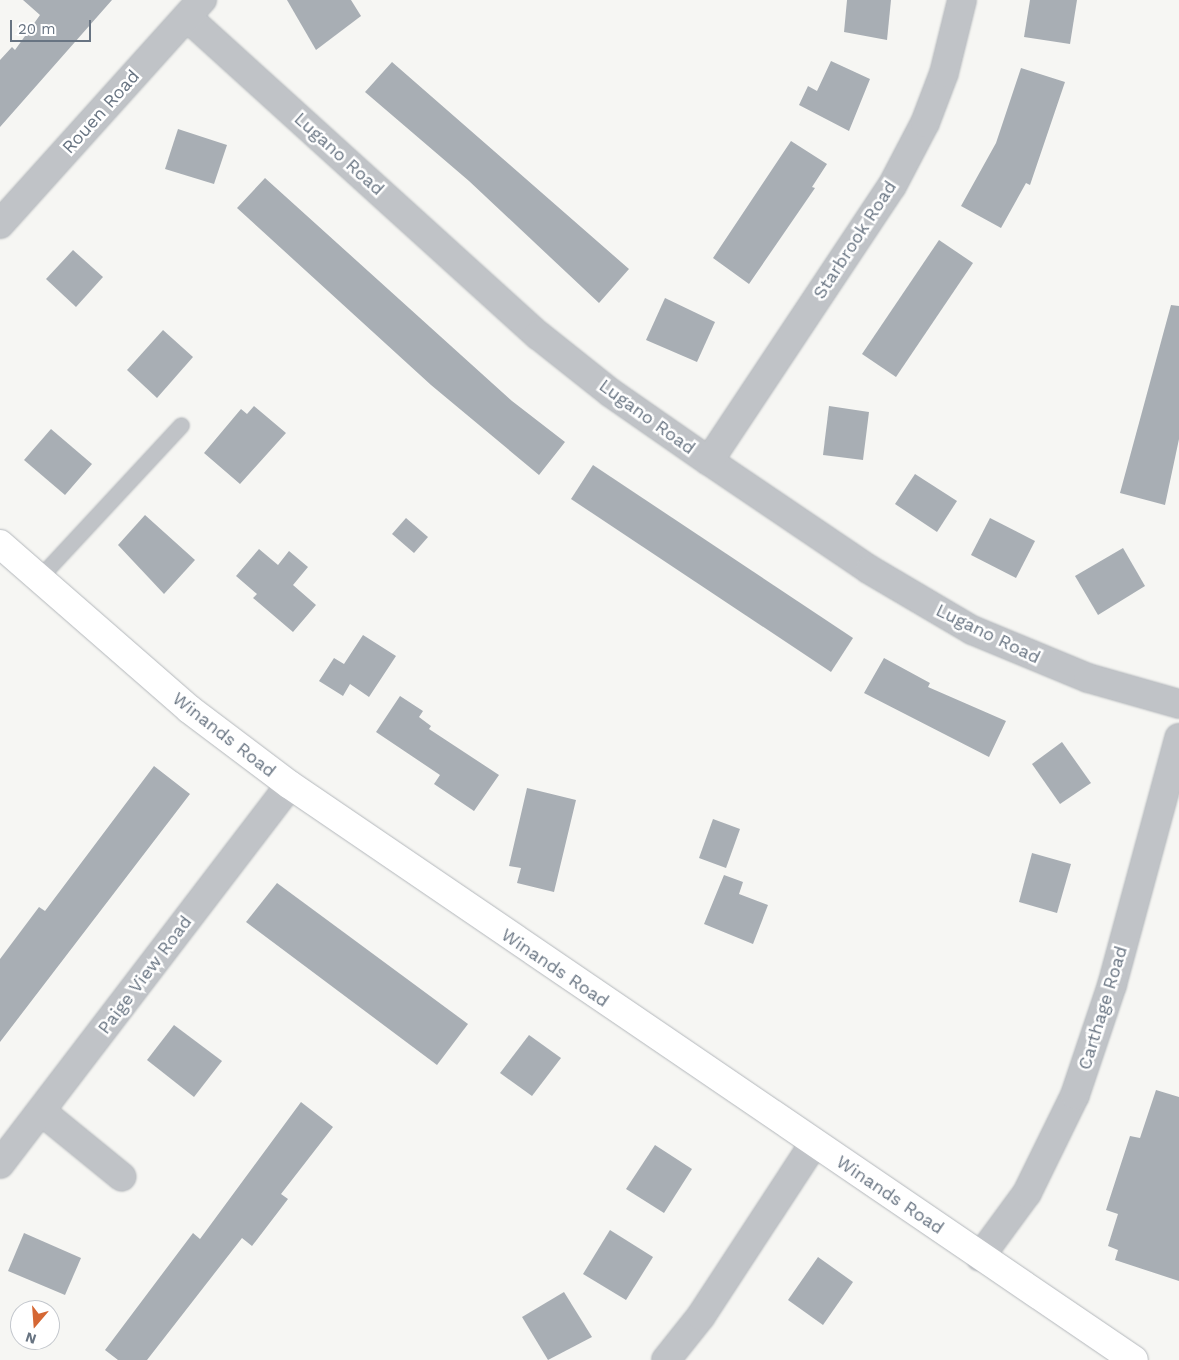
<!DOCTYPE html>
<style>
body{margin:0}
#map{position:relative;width:1179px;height:1360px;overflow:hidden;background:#f6f6f3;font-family:"Work Sans",sans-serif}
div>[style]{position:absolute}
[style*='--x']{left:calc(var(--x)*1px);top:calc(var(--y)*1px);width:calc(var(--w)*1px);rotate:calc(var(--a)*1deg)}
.building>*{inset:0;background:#a8aeb4}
.roads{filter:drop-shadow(0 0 1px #b3b7bb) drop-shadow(0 0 1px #b3b7bb)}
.lane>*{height:15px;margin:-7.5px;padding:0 7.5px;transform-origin:7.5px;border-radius:7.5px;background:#c0c3c7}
.street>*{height:28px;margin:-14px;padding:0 14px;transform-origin:14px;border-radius:14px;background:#c0c3c7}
.secondary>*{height:28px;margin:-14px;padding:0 14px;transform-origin:14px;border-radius:14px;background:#fff}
span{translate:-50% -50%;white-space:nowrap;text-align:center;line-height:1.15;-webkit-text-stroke:5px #fff;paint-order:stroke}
.street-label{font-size:18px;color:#687482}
.north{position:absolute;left:10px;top:1300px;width:50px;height:50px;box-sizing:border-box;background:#fff;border:1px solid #c3c7cd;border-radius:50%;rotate:198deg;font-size:14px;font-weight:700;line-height:20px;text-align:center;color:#687482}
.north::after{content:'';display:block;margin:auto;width:18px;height:22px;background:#d56734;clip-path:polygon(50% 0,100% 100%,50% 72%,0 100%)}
.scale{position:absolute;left:10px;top:20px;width:81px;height:22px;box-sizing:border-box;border:2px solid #687482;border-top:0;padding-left:6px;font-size:15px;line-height:18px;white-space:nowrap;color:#687482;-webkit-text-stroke:4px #fff;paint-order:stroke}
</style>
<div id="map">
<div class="building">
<i style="clip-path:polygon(23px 0,112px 0,0 127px,0 60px,12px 47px,15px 50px,40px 15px)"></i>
<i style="clip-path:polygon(287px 0,351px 0,361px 16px,316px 50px)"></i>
<i style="clip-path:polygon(847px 0,891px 0,887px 40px,844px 32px)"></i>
<i style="clip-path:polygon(1030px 0,1077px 0,1070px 44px,1024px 37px)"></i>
<i style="clip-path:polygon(831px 61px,870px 79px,849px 131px,799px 105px,808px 86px,817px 91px)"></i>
<i style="clip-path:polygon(392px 62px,629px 269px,599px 303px,469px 181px,365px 92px)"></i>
<i style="clip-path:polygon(1021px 68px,1065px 82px,1030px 185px,1026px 183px,1001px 228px,961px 206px,996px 143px)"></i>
<i style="clip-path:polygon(178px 129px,227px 145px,214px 184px,165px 169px)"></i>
<i style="clip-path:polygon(791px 141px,827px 164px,812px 187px,815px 188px,749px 284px,713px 258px)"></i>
<i style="clip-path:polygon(265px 178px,512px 401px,565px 442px,539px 475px,431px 385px,237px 208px)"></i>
<i style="clip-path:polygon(939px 240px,973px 263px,896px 377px,862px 354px)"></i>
<i style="clip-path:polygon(73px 250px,103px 277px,76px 307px,46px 279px)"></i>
<i style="clip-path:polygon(665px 298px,715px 322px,697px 362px,646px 340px)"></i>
<i style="clip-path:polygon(1171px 305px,1179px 306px,1179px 439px,1165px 505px,1120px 493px)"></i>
<i style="clip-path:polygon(163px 330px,193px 357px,157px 398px,127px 370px)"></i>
<i style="clip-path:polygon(254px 406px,286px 433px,240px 484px,204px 453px,241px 409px,247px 414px)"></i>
<i style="clip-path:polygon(829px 406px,869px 412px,863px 460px,823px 455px)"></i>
<i style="clip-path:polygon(51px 429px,92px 464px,65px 495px,24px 460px)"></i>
<i style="clip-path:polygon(593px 465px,853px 638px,831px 672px,571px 499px)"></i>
<i style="clip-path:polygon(915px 474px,957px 501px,937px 532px,895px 504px)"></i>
<i style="clip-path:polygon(145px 515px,195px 560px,164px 594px,118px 545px)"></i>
<i style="clip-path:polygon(406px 518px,428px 537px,414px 553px,392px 534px)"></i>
<i style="clip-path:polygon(990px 518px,1035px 541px,1016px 578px,971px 555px)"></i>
<i style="clip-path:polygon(1123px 548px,1145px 586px,1098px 615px,1075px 576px)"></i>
<i style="clip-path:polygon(259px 549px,278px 565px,289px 551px,308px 567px,293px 585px,316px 605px,293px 632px,253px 598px,257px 594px,236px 576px)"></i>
<i style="clip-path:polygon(363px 635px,396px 656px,369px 697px,350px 684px,343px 696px,319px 681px,334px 658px,344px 664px)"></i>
<i style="clip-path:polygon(884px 658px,930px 683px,928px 687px,1006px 721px,989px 757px,864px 693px)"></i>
<i style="clip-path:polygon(400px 696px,423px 711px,419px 717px,431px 726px,429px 729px,499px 775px,474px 811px,434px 784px,440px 775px,376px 732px)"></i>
<i style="clip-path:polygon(1062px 742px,1091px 783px,1060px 804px,1032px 764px)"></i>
<i style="clip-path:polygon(154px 766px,190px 794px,0 1042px,0 959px,39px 907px,45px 911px)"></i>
<i style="clip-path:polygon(527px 788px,576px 800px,554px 892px,517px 883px,521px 868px,509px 866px)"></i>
<i style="clip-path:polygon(713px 819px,740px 829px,726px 868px,699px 858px)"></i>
<i style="clip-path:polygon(1032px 853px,1071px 864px,1057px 913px,1019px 902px)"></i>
<i style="clip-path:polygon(724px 875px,743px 882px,739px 894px,768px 905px,753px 944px,704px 924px)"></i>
<i style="clip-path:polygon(277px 883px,468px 1024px,437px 1065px,246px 922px)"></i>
<i style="clip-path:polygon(174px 1025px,222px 1061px,194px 1097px,147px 1060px)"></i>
<i style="clip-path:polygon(529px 1035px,561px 1058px,532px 1096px,500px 1073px)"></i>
<i style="clip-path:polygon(1156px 1090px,1179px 1097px,1179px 1281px,1115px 1260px,1118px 1250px,1108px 1246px,1118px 1214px,1106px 1210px,1130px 1136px,1140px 1138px)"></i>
<i style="clip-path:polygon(301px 1102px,333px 1127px,281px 1194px,288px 1199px,252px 1246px,242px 1238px,147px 1360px,118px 1360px,105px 1350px,193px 1233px,200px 1239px)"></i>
<i style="clip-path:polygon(655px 1145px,692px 1169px,664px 1213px,626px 1189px)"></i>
<i style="clip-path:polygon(610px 1230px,653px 1257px,626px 1300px,583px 1274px)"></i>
<i style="clip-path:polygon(24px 1233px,81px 1258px,65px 1295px,8px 1271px)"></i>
<i style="clip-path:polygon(818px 1257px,853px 1282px,823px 1325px,788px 1300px)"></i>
<i style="clip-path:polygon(564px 1292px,592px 1337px,548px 1360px,522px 1317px)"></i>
</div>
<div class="roads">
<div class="lane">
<i style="--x:38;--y:579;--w:210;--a:-47.1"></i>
</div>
<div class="street">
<i style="--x:187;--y:17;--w:474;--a:42.2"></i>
<i style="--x:538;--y:335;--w:93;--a:38.5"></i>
<i style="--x:611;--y:393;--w:119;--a:34.8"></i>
<i style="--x:709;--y:461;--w:194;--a:34.1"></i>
<i style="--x:870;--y:570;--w:118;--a:30.5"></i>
<i style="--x:972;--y:630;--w:126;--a:22.5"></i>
<i style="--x:1088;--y:678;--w:95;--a:15.9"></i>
<i style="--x:0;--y:224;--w:302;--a:-48"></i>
<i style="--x:709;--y:461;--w:330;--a:-56.4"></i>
<i style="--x:892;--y:186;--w:71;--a:-62.4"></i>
<i style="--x:925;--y:123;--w:53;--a:-69.2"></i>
<i style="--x:944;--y:73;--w:75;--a:-76.1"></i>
<i style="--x:41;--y:1111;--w:104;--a:39.2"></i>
<i style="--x:0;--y:1164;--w:477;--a:-52.6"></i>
<i style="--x:980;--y:1257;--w:79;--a:-53.7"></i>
<i style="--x:1027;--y:1193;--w:109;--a:-63.9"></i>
<i style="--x:1075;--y:1095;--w:116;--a:-71.4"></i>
<i style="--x:1112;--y:985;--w:256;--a:-74.8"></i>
<i style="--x:666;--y:1360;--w:56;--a:-51.5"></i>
<i style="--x:701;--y:1316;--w:207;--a:-56.8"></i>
</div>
<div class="secondary">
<i style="--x:0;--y:544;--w:251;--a:41.1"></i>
<i style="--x:189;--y:709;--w:126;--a:37"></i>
<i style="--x:290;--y:785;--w:1021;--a:34.27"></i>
</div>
</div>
<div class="street-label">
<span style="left:101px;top:112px;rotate:-48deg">Rouen Road</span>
<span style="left:339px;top:154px;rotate:42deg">Lugano Road</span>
<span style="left:855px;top:240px;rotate:-57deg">Starbrook Road</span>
<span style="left:647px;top:417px;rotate:36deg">Lugano Road</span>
<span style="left:988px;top:634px;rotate:26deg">Lugano Road</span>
<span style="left:224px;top:735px;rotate:38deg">Winands Road</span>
<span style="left:555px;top:968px;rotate:34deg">Winands Road</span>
<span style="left:145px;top:975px;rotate:-53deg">Paige View Road</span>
<span style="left:1103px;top:1008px;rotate:-73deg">Carthage Road</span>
<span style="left:890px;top:1195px;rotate:34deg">Winands Road</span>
</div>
<div class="north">N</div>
<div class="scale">20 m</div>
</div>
